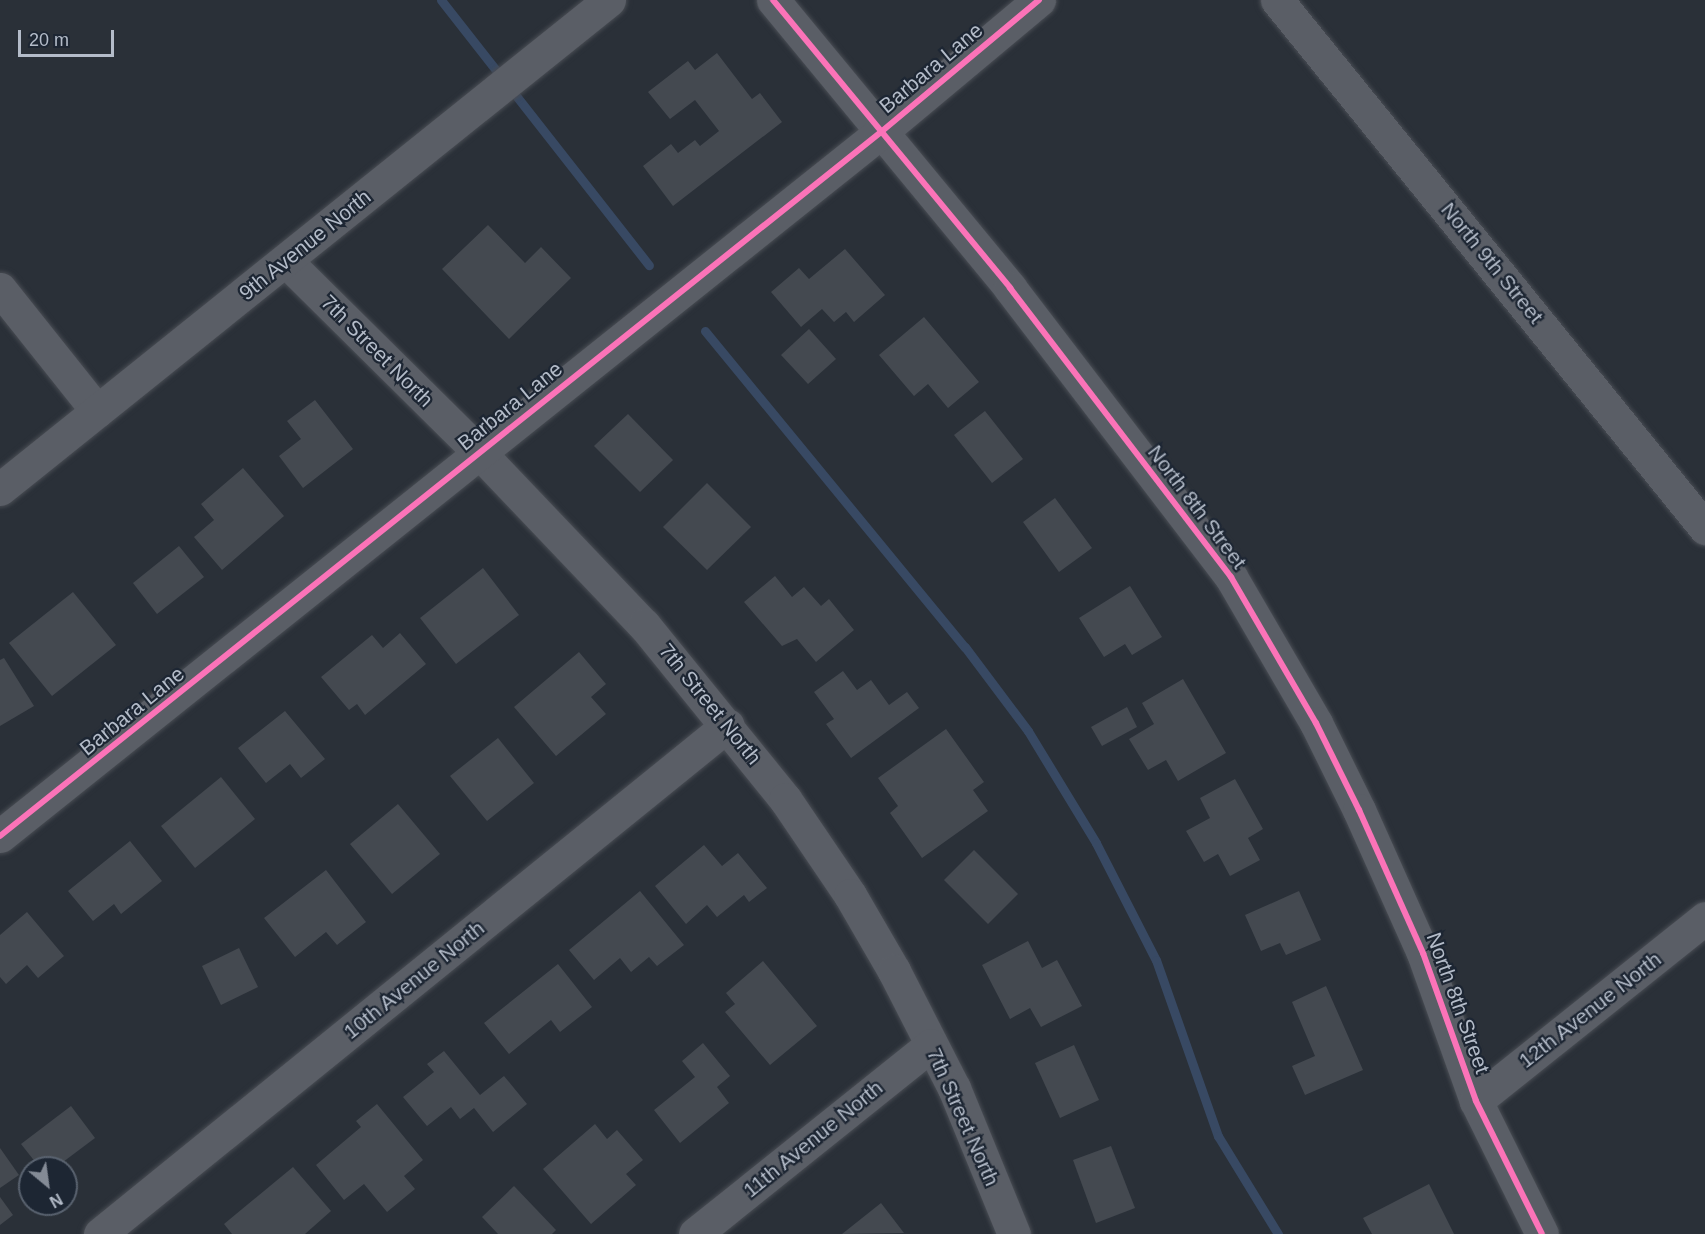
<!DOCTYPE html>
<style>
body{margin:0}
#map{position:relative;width:1705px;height:1234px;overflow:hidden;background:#2a3038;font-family:Arial,sans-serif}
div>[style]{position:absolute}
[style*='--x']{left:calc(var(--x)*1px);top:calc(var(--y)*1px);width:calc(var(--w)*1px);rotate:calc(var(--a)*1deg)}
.stream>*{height:9px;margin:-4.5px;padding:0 4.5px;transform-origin:4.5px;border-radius:4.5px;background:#384963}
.building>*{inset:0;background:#444950}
.roads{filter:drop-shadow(0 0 2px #484c53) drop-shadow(0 0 2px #484c53)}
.minor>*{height:33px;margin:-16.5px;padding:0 16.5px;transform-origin:16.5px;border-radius:16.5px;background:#5a5e66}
.cycleway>*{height:6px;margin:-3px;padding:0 3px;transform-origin:3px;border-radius:3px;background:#fb73b8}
span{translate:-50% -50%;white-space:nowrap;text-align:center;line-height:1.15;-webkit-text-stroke:4.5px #1d2633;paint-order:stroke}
.street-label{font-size:21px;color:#b4bcc9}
.north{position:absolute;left:18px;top:1156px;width:60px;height:60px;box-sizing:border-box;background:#1d2633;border:2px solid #59626f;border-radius:50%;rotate:151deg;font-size:16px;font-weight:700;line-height:24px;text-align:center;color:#b4bcc9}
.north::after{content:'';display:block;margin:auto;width:21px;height:27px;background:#848b96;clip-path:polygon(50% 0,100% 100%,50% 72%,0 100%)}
.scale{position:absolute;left:18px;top:30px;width:96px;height:27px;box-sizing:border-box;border:3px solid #b4bcc9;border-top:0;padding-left:8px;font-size:18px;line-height:21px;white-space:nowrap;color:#b4bcc9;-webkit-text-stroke:4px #1d2633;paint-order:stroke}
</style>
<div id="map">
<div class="stream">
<i style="--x:441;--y:0;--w:337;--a:51.9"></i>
<i style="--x:705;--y:331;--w:409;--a:50.6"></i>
<i style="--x:965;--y:647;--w:105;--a:53.1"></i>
<i style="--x:1028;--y:731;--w:131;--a:58.7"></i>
<i style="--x:1096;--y:843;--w:131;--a:62.9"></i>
<i style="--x:1156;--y:960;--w:187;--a:70.6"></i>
<i style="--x:1218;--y:1136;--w:115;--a:58.5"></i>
</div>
<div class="building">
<i style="clip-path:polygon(717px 53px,752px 99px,760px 93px,782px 122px,673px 206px,643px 166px,671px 144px,678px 153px,695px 140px,700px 146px,719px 131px,695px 100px,670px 119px,648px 92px,688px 61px,695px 70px)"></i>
<i style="clip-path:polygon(488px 225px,525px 263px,541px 247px,571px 278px,509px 339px,442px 269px)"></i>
<i style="clip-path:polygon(845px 249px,885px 295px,854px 322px,846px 312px,834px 322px,822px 309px,801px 327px,771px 292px,799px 268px,809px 279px)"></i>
<i style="clip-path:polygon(924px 317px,979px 382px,948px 408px,928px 384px,914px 396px,879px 355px)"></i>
<i style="clip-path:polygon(809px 329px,836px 359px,808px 384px,781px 355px)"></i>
<i style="clip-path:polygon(315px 400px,353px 449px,303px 488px,279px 456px,301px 439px,287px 421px)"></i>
<i style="clip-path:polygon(985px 411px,1023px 459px,992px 483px,954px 435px)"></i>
<i style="clip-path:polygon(628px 414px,673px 460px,640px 492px,594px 446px)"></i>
<i style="clip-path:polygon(243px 468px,284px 516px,222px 570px,194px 537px,214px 520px,201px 504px)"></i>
<i style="clip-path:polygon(707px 483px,751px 527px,707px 570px,663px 527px)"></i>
<i style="clip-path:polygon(1055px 498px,1092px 548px,1059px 572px,1023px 522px)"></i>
<i style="clip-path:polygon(179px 546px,204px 577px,157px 614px,133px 583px)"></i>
<i style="clip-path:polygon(483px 568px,519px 615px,456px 664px,420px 618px)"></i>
<i style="clip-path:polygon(775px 576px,792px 597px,804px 587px,821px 606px,829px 599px,854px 630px,816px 662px,797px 639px,782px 646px,744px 602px)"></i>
<i style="clip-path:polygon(1130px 586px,1162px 637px,1132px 655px,1125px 644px,1104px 657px,1079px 618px)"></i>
<i style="clip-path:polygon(73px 592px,116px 645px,52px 696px,9px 643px)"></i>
<i style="clip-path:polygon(400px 633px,426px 664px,365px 715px,357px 704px,349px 710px,321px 677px,372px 635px,383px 648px)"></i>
<i style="clip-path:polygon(579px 652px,606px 684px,591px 697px,606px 714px,556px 756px,514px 707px)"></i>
<i style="clip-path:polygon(4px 658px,34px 706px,0 726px,0 660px)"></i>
<i style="clip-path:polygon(843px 671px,857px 690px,871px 680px,889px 705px,907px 692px,919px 708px,851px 758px,826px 724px,834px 719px,814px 692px)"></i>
<i style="clip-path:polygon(1183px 679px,1226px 753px,1178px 781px,1166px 760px,1148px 770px,1129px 739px,1154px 724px,1142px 703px)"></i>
<i style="clip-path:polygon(1127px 707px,1137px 727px,1102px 746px,1091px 727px)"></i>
<i style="clip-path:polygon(285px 711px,325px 759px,301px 778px,290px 764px,266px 783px,238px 748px)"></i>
<i style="clip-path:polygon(946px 729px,984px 782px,973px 790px,988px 811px,922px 858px,890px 813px,898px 806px,878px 778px)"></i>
<i style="clip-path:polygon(498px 738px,534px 783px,487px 821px,450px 776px)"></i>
<i style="clip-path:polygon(221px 777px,255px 819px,195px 868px,161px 826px)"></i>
<i style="clip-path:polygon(1235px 779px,1263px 829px,1248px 838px,1260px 860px,1230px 876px,1218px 854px,1204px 862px,1186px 831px,1210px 818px,1200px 798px)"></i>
<i style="clip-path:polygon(398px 804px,440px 854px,392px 894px,350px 844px)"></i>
<i style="clip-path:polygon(130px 841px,162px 881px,121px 914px,114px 904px,93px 921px,68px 891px)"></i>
<i style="clip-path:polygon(704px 845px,722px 866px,738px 853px,767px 888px,749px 902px,744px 895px,717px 917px,707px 905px,686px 924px,655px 886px)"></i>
<i style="clip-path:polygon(974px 850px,1018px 894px,988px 924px,944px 880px)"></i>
<i style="clip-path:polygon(326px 870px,366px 922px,337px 945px,326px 932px,295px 957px,264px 918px)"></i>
<i style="clip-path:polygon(640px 891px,684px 945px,657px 966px,649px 957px,631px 972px,620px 958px,594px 980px,569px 950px)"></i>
<i style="clip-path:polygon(1299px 891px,1321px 940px,1286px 955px,1280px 943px,1261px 951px,1245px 915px)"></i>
<i style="clip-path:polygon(27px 912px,64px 956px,38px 978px,27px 965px,6px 984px,0 977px,0 935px)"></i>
<i style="clip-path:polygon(1028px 941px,1042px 968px,1057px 960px,1082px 1006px,1041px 1027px,1030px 1008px,1010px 1019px,982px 965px)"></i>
<i style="clip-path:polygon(239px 948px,258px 987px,221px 1005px,202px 966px)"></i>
<i style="clip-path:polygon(763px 961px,817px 1026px,770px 1065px,725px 1012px,735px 1004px,726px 993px)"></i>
<i style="clip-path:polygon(558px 964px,592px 1007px,560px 1032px,551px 1020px,509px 1054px,484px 1023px)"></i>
<i style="clip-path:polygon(1326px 986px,1363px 1070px,1305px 1095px,1292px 1066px,1315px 1056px,1292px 1002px)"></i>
<i style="clip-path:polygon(703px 1043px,730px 1076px,717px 1087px,729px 1103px,680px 1143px,654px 1110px,695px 1077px,682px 1061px)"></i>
<i style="clip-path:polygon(1074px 1045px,1099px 1100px,1060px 1118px,1035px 1063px)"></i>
<i style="clip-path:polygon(444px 1051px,480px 1095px,504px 1076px,527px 1104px,493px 1132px,474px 1108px,460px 1119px,451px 1107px,427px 1126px,403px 1097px,434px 1072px,427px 1064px)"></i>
<i style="clip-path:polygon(377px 1104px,423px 1160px,404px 1176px,415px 1189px,387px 1212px,364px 1184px,344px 1200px,316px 1165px,361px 1127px,356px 1121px)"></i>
<i style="clip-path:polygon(71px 1106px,95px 1138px,55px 1168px,40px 1168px,21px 1144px)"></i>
<i style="clip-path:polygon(595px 1124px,607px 1139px,617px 1130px,643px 1160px,626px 1174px,636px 1185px,591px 1224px,543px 1169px)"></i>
<i style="clip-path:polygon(1111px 1146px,1135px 1208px,1096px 1223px,1073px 1160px)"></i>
<i style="clip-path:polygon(0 1148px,19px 1175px,0 1188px)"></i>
<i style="clip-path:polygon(293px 1167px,331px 1211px,305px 1234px,232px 1234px,224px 1224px)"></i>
<i style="clip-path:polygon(1429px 1184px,1454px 1234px,1372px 1234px,1363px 1218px)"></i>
<i style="clip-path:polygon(514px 1186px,556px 1230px,552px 1234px,498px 1234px,482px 1217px)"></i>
<i style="clip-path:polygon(0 1197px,13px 1215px,0 1225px)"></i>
<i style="clip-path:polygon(881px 1203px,904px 1233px,842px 1234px)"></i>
</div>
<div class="roads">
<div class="minor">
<i style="--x:773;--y:0;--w:373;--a:50.5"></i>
<i style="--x:1010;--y:288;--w:364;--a:52.6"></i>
<i style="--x:1231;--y:577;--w:169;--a:59.8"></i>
<i style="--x:1316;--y:723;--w:97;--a:63.7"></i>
<i style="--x:1359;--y:810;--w:157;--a:65.9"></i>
<i style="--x:1423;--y:953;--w:157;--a:70.3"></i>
<i style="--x:1476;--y:1101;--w:148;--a:63.6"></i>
<i style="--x:1277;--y:0;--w:680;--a:50.97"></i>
<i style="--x:286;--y:261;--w:272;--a:44.7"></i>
<i style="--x:479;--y:452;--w:239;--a:46.4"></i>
<i style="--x:644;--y:625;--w:224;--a:51"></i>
<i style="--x:785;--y:799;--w:116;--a:55.9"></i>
<i style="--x:850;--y:895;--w:88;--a:59.9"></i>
<i style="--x:894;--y:971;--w:131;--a:62.9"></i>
<i style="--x:954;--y:1088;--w:158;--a:67.7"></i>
<i style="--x:0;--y:289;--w:156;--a:51.5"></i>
<i style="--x:0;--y:489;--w:781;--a:-38.76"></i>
<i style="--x:0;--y:836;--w:1128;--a:-38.63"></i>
<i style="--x:881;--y:132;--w:206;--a:-39.9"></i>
<i style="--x:1476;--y:1101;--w:293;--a:-38.6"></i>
<i style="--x:100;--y:1234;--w:808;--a:-39.03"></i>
<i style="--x:695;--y:1234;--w:302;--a:-38.7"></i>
</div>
</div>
<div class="cycleway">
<i style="--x:773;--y:0;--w:373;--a:50.5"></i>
<i style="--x:1010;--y:288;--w:364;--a:52.6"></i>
<i style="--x:1231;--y:577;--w:169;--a:59.8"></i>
<i style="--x:1316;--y:723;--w:97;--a:63.7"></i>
<i style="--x:1359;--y:810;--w:157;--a:65.9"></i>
<i style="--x:1423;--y:953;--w:157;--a:70.3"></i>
<i style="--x:1476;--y:1101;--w:148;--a:63.6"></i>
<i style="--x:0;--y:836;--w:1128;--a:-38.63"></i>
<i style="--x:881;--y:132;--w:206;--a:-39.9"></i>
</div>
<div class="street-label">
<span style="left:931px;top:68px;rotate:-40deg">Barbara Lane</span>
<span style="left:305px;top:245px;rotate:-39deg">9th Avenue North</span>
<span style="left:1492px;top:263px;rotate:51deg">North 9th Street</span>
<span style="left:377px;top:351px;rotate:45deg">7th Street North</span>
<span style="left:510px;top:406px;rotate:-39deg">Barbara Lane</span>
<span style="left:1197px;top:507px;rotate:53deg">North 8th Street</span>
<span style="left:710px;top:704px;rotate:51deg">7th Street North</span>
<span style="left:132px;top:711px;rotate:-39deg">Barbara Lane</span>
<span style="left:414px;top:980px;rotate:-39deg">10th Avenue North</span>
<span style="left:1458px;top:1003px;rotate:70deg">North 8th Street</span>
<span style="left:1590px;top:1010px;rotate:-38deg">12th Avenue North</span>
<span style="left:963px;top:1117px;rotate:66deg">7th Street North</span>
<span style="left:813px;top:1139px;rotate:-39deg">11th Avenue North</span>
</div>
<div class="north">N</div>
<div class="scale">20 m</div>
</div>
